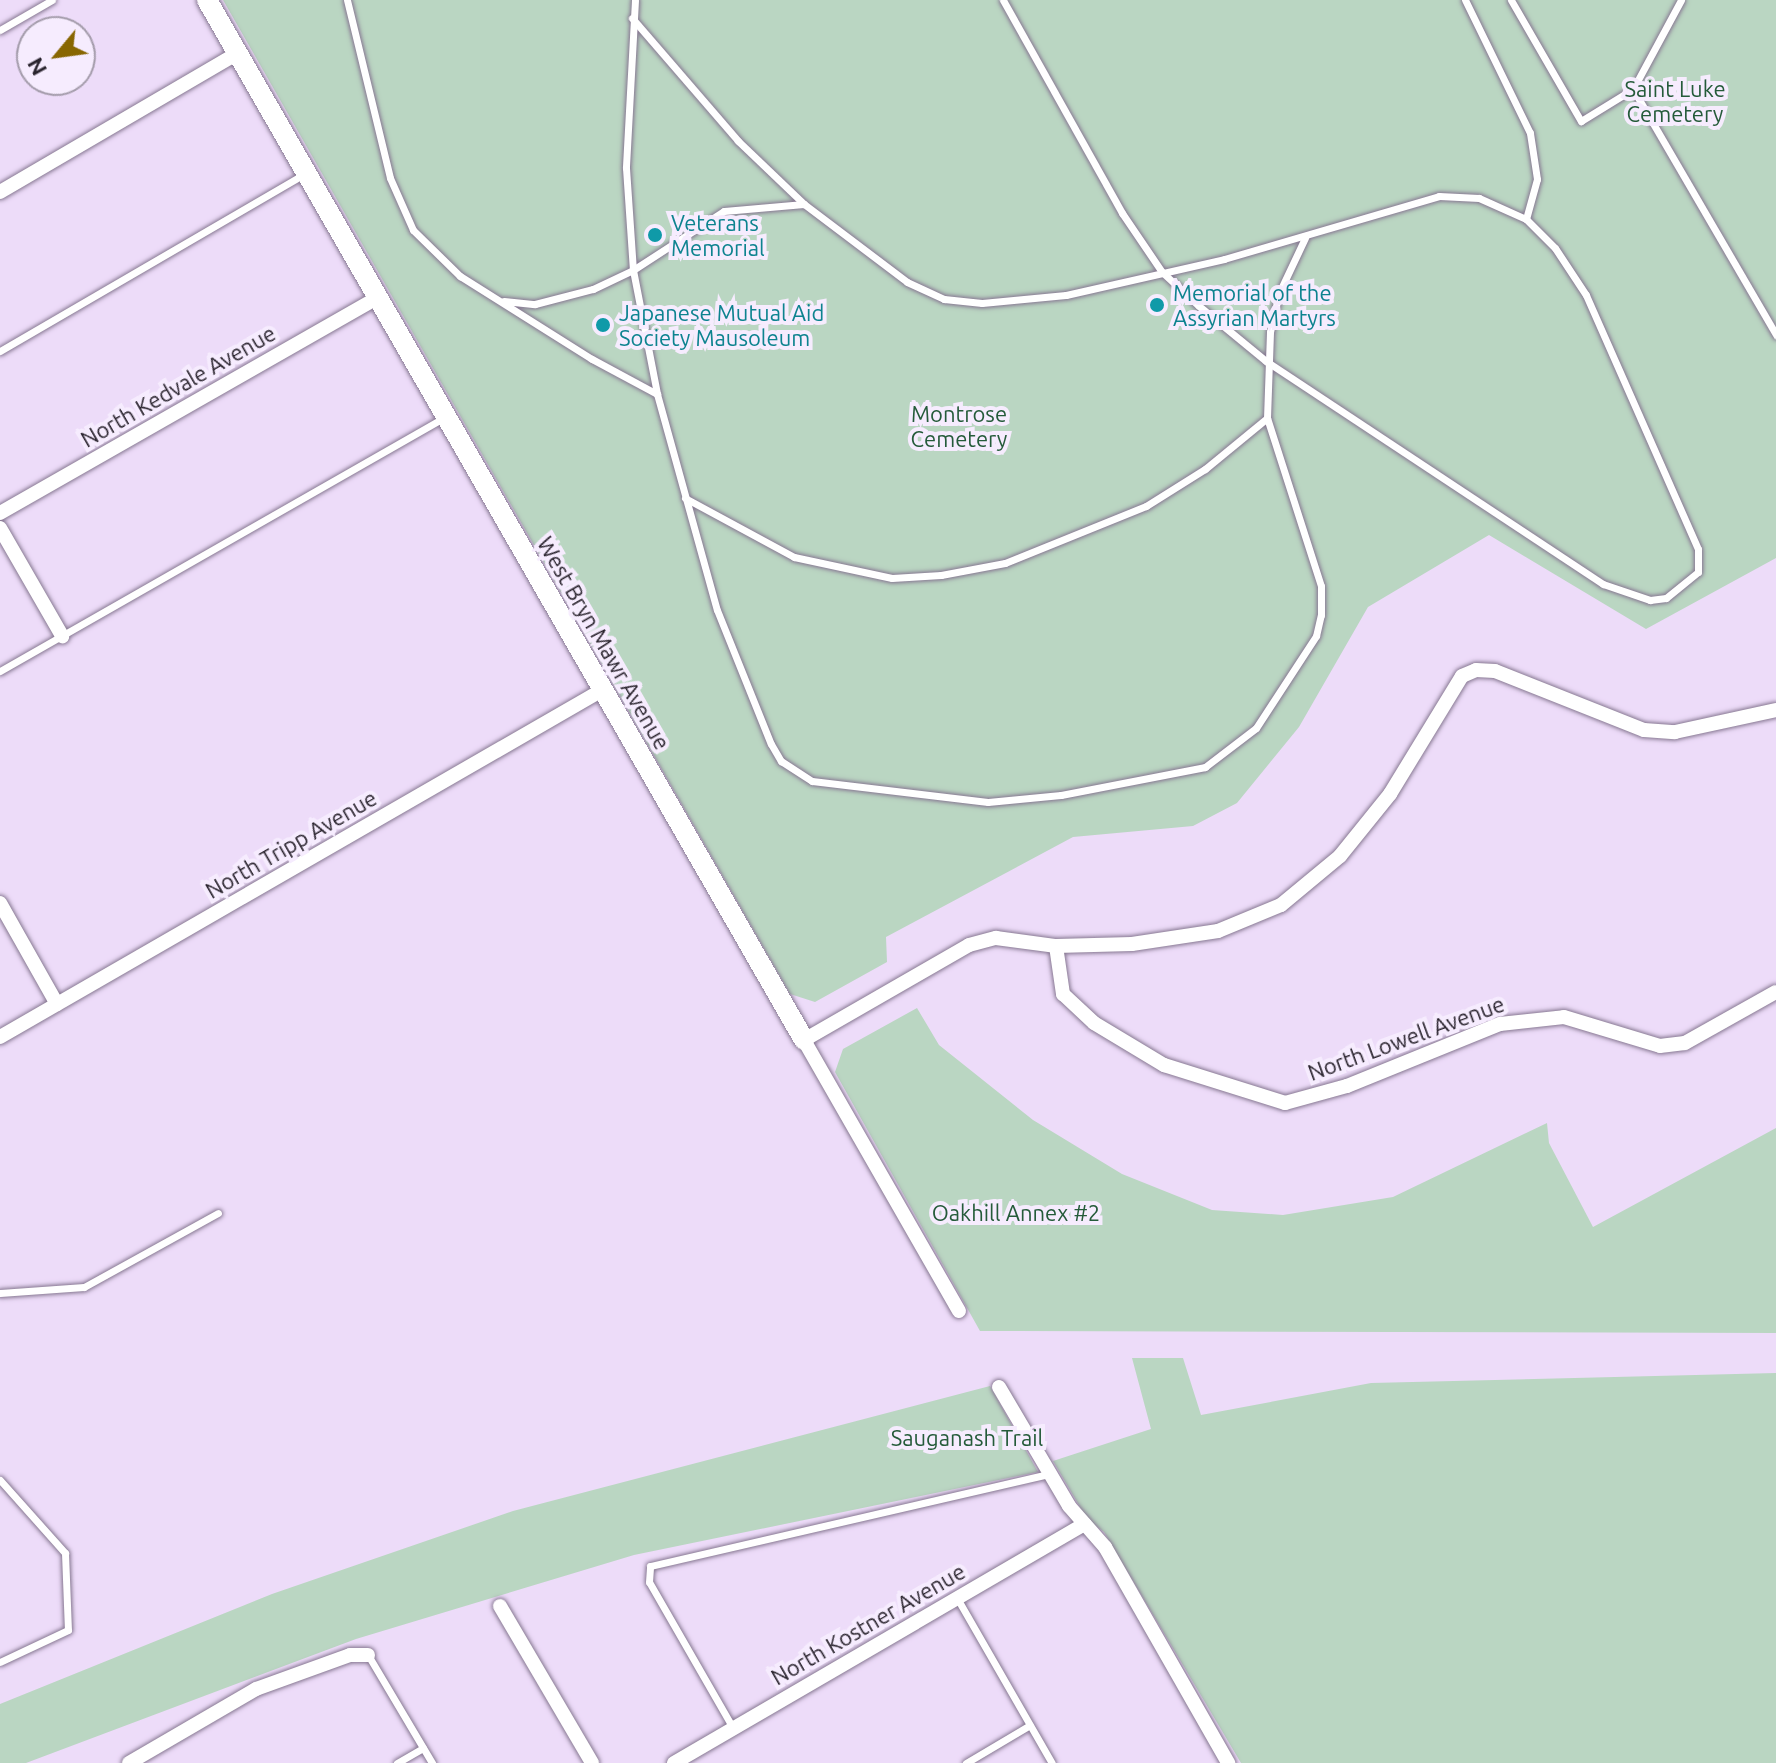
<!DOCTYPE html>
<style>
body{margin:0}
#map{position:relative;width:1776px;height:1763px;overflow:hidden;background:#eddcf9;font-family:Ubuntu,sans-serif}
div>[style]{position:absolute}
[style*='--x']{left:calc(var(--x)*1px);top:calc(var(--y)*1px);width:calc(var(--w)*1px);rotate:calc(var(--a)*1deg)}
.green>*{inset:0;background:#bad6c2}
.roads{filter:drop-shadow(0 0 2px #877892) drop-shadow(0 0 2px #877892)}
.lane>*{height:7px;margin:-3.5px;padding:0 3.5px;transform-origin:3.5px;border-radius:3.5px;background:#fff}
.street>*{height:14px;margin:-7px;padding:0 7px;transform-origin:7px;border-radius:7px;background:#fff}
.secondary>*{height:20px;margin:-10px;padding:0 10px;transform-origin:10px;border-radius:10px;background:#fff}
.dots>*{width:22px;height:22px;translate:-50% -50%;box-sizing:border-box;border:4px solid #f6ecfe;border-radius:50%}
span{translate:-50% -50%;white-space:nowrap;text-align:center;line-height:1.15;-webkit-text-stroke:8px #f6ecfe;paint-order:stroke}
.park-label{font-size:22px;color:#255b3a}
.culture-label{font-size:22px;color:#0d838f}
.left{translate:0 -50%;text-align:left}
.street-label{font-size:22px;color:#2a242e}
.north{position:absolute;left:16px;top:16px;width:80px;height:80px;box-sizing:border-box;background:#f6ecfe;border:2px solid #a49cab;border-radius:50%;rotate:241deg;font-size:22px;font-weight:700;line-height:32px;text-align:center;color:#2a242e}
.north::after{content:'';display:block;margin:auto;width:28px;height:36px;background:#886601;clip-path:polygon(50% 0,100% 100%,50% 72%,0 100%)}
</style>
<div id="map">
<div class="green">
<i style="clip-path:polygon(223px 0,1776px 0,1776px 558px,1646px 629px,1489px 535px,1368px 607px,1299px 727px,1237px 803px,1193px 826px,1073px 837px,886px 937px,887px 962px,815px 1002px,790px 994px)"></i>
<i style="clip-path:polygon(917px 1008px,939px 1045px,1033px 1120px,1122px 1174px,1212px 1210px,1283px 1215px,1393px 1197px,1547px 1123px,1549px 1143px,1593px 1227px,1776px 1128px,1776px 1333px,980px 1331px,835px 1072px,843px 1049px)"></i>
<i style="clip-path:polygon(1132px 1358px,1183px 1358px,1201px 1415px,1371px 1383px,1776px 1373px,1776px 1763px,1241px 1763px,1104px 1532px,1087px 1519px,1053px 1461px,1151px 1429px)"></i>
<i style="clip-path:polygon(990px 1386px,1038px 1472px,634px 1555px,356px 1639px,26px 1763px,0 1763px,0 1704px,272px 1594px,513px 1511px)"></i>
</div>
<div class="roads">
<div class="lane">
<i style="--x:347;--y:0;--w:183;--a:76.4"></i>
<i style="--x:390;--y:178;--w:57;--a:66.1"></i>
<i style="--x:413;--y:230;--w:66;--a:44.4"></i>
<i style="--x:460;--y:276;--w:156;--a:32.2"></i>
<i style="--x:592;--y:359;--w:74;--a:28.3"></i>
<i style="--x:635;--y:0;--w:168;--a:93.1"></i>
<i style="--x:626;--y:168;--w:102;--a:86.1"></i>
<i style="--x:633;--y:270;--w:126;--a:79"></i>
<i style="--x:657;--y:394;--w:224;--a:74.5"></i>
<i style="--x:717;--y:610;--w:144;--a:68.1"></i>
<i style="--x:771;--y:744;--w:20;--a:60"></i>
<i style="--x:781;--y:761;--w:37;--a:33"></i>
<i style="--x:812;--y:781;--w:177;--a:6.8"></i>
<i style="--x:988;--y:802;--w:73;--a:-5.5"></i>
<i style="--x:1061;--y:795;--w:147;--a:-11"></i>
<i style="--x:1205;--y:767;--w:64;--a:-37.4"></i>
<i style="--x:1256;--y:728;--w:110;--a:-56.9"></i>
<i style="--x:1316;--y:636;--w:22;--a:-77"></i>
<i style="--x:1321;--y:615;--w:29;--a:-90"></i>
<i style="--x:1321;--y:586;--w:176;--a:-107.8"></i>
<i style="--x:1267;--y:418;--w:86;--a:-88"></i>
<i style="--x:1270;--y:332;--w:40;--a:-77"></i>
<i style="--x:1279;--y:293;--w:61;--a:-64.7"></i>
<i style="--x:1003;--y:0;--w:244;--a:60.8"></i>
<i style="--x:1122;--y:213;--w:71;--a:55.9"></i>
<i style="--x:1162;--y:272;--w:50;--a:42.6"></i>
<i style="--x:1199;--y:306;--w:87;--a:39.4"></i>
<i style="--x:1266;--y:361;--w:404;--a:33.5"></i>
<i style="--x:1603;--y:584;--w:50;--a:18.8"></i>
<i style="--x:1650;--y:600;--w:16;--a:-7"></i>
<i style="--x:1666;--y:598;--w:41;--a:-39.1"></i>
<i style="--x:1698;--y:572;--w:23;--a:-90"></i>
<i style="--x:1698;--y:549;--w:278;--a:-113.8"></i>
<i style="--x:1586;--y:295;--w:56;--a:-123.4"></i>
<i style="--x:1555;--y:248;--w:41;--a:-135"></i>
<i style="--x:1511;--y:0;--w:140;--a:60"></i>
<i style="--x:1581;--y:121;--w:61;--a:-31.6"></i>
<i style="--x:1681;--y:0;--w:101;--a:118.3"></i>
<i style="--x:1633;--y:89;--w:285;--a:59.8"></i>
<i style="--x:632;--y:18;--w:162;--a:49.2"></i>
<i style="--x:738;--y:141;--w:91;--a:43.7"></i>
<i style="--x:804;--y:204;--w:129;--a:37.1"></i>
<i style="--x:907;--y:282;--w:41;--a:24.7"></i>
<i style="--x:944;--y:299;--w:38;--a:6"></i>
<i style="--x:982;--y:303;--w:84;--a:-5.4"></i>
<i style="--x:1066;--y:295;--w:162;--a:-12.8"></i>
<i style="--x:1224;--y:259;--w:224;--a:-16.3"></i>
<i style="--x:1439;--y:196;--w:40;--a:2.9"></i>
<i style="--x:1479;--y:198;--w:51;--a:24.1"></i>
<i style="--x:1526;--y:219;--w:41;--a:-74.6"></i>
<i style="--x:1537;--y:179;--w:47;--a:-98.7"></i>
<i style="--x:1530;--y:133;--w:148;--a:-116"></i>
<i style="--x:0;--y:30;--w:60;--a:-30"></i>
<i style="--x:504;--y:301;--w:31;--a:6"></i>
<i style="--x:535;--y:304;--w:60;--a:-14.5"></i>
<i style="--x:593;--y:289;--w:44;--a:-25.4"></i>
<i style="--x:633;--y:270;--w:108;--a:-33"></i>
<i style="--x:724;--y:211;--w:80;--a:-5"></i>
<i style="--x:0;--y:351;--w:352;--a:-30.2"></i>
<i style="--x:685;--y:498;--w:124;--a:28.4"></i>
<i style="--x:794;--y:557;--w:100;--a:12.1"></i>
<i style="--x:892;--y:578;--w:49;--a:-3.5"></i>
<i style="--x:941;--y:575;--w:65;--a:-10.6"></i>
<i style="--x:1005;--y:563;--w:152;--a:-22"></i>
<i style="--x:1146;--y:506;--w:70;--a:-32.1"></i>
<i style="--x:1205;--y:469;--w:80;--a:-39.4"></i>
<i style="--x:0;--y:671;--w:512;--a:-29.72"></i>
<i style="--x:0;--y:1293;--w:84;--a:-4.1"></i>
<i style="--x:84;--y:1287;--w:153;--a:-28.9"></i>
<i style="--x:0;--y:1480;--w:98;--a:48.3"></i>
<i style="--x:65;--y:1553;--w:77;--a:87.8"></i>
<i style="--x:68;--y:1630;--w:75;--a:154.8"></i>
<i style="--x:957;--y:1598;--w:190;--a:60.1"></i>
<i style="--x:368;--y:1655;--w:126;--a:59.3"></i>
<i style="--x:733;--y:1728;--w:168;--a:-119.9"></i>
<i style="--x:649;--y:1582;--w:16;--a:-86"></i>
<i style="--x:650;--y:1566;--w:410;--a:-13"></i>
<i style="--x:397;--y:1763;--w:30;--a:-30"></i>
<i style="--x:966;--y:1763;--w:74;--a:-30.7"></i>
</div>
<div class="street">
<i style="--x:0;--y:192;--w:276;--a:-30.3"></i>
<i style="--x:0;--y:513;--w:435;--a:-29.7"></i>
<i style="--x:0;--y:528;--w:125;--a:60.1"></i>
<i style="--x:0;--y:903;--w:116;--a:60.6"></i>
<i style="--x:1056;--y:946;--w:49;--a:81.7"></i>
<i style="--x:1063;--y:994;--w:42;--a:43.1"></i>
<i style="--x:1094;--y:1023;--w:82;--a:31"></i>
<i style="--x:1164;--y:1065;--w:127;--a:17.4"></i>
<i style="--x:1285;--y:1103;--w:64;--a:-15.3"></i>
<i style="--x:1347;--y:1086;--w:165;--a:-22.1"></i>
<i style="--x:1500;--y:1024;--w:64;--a:-6.2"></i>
<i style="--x:1564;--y:1017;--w:100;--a:16.8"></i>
<i style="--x:1660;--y:1046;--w:25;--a:-7"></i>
<i style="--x:1685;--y:1043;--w:104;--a:-29.3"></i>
<i style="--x:0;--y:1037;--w:697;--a:-29.95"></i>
<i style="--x:959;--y:1311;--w:312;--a:-119.8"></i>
<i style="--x:804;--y:1040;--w:190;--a:-29.9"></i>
<i style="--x:969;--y:945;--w:28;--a:-15"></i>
<i style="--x:996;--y:938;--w:61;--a:7.6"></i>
<i style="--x:1056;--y:946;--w:76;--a:-1.5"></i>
<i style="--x:1132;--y:944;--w:87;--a:-8.6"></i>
<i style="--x:1218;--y:931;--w:68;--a:-22.4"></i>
<i style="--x:1281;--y:905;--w:77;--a:-39.7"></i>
<i style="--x:1340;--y:856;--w:80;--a:-51.1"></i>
<i style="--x:1390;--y:794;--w:138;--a:-58.6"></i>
<i style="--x:1462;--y:676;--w:15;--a:-23"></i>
<i style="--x:1476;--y:670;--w:19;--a:3"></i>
<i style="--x:1495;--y:671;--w:160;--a:21.6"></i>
<i style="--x:1644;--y:730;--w:31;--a:4"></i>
<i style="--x:1675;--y:732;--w:103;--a:-12.3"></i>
<i style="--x:999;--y:1387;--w:138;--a:59.5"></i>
<i style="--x:1069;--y:1506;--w:55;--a:48.7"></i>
<i style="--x:1105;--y:1547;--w:249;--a:60.3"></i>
<i style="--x:500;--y:1606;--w:182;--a:59.6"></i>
<i style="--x:129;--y:1763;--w:147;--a:-30.2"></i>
<i style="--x:256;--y:1689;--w:100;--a:-19.9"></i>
<i style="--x:350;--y:1655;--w:18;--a:0"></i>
<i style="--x:674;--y:1763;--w:475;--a:-30.2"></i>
</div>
<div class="secondary">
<i style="--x:207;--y:0;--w:1199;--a:60.14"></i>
</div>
</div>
<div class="dots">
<i style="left:655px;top:235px;background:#0f9aa8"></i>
<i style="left:1157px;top:305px;background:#0f9aa8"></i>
<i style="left:603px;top:325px;background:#0f9aa8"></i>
</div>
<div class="park-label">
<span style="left:1675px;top:101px">Saint Luke<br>Cemetery</span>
<span style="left:959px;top:426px">Montrose<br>Cemetery</span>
<span style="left:1016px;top:1213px">Oakhill Annex #2</span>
<span style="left:967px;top:1438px">Sauganash Trail</span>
</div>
<div class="culture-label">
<span class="left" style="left:671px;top:235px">Veterans<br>Memorial</span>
<span class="left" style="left:1173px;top:305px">Memorial of the<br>Assyrian Martyrs</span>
<span class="left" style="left:619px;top:325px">Japanese Mutual Aid<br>Society Mausoleum</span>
</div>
<div class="street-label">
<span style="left:178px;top:386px;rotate:-30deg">North Kedvale Avenue</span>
<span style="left:604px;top:643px;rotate:60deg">West Bryn Mawr Avenue</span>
<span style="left:291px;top:844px;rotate:-30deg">North Tripp Avenue</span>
<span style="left:1406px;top:1038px;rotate:-20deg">North Lowell Avenue</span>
<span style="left:868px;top:1624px;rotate:-30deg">North Kostner Avenue</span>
</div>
<div class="north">N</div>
</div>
